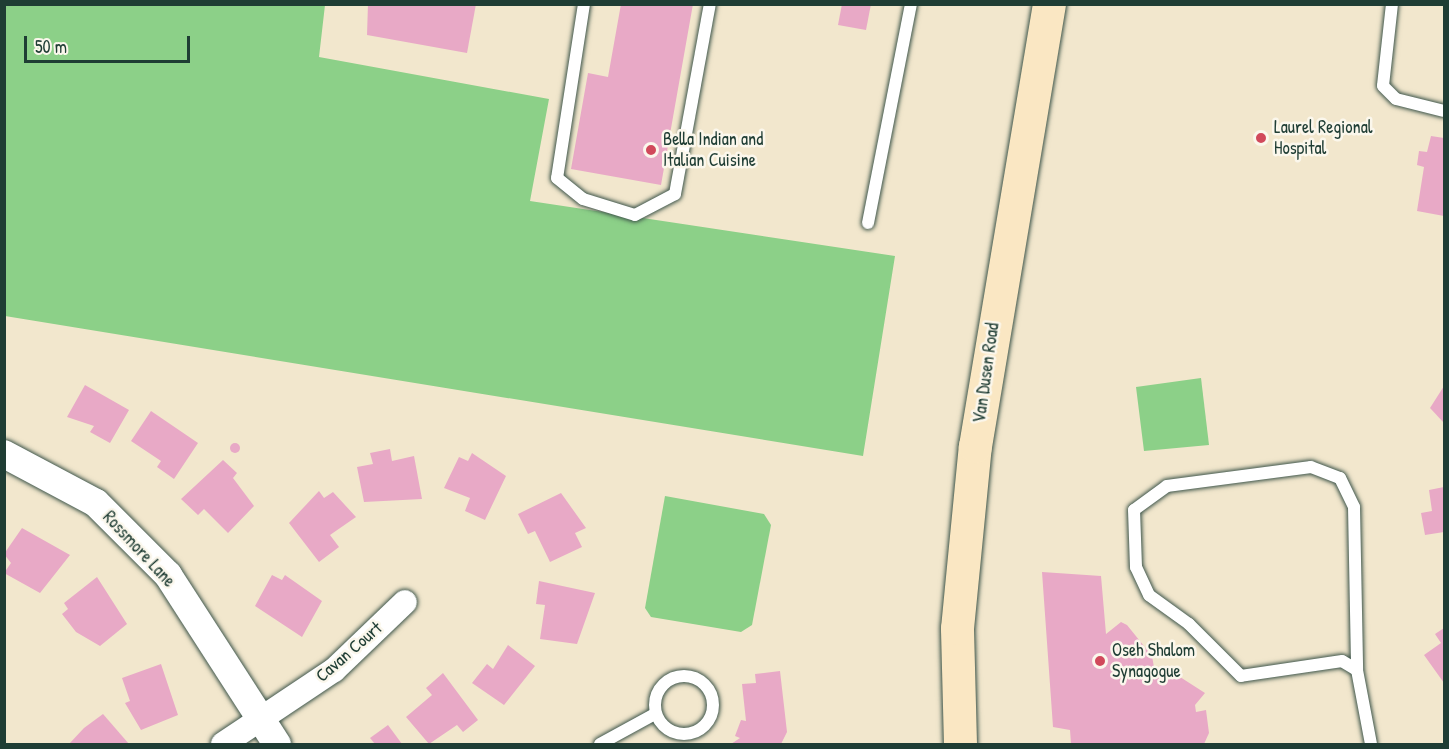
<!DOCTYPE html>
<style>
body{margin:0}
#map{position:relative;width:1449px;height:749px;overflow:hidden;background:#f2e7cd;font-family:"Patrick Hand",sans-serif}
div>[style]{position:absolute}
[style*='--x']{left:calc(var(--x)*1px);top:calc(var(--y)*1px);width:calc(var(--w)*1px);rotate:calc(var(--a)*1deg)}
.green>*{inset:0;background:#8cd088}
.building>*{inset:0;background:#e8a9c6}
.round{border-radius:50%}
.roads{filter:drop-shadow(0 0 2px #3f564b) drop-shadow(0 0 2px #3f564b)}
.service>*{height:12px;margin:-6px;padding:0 6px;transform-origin:6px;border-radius:6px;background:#fff}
.service>.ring{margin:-6px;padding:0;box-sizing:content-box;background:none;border:12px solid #fff;border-radius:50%}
.minor>*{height:24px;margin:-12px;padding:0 12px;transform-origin:12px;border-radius:12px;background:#fff}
.tertiary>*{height:28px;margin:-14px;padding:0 14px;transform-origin:14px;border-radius:14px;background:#fff}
.secondary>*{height:33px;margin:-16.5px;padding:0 16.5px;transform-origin:16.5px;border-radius:16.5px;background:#fae7c3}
.dots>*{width:16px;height:16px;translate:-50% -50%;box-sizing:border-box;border:3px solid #fbf7ec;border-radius:50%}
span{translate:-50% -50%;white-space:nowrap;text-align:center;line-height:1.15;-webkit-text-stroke:5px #fbf7ec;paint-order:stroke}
.poi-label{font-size:18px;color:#1f3d34}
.left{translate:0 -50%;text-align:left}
.street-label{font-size:18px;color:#1f3d34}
.frame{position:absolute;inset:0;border:6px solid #1f3d34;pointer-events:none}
.scale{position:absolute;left:24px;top:36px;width:166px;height:27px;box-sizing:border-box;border:3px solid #1f3d34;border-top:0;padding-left:8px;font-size:18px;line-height:21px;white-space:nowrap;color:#1f3d34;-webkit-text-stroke:4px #fbf7ec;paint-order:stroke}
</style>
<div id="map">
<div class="green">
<i style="clip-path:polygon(4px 5px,325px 5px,319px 57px,549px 99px,530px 201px,895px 256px,863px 456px,5px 316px)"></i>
<i style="clip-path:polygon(1201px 378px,1209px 445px,1144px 451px,1136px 387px)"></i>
<i style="clip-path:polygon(665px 496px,764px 514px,771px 525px,752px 625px,741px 632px,651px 617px,645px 608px)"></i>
</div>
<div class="building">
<i style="clip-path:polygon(368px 4px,476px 4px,467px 53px,367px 35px)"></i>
<i style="clip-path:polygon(621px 4px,693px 4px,661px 185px,571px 169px,588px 73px,608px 77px)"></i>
<i style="clip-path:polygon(842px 4px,871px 4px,866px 30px,838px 25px)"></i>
<i style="clip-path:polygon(1431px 136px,1444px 138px,1444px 216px,1417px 211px,1424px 167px,1417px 165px,1419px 151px,1427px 152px)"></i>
<i style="clip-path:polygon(85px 385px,129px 410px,110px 443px,90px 432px,94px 426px,67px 417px)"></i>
<i style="clip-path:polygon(1444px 386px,1444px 423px,1430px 408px)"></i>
<i style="clip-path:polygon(151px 411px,198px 443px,174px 479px,157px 467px,161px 461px,131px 441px)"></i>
<i class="round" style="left:230px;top:443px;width:10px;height:10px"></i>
<i style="clip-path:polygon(390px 449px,392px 461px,414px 456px,422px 499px,364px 502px,357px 467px,373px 464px,370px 453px)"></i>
<i style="clip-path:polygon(472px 453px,506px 476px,485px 520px,465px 511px,470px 498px,444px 488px,459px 457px,468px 461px)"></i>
<i style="clip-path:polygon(223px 460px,237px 473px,233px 478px,254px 506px,228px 533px,204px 509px,198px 515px,181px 499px)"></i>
<i style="clip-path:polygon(1444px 487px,1444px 532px,1425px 535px,1421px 513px,1432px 511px,1429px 490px)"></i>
<i style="clip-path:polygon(319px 491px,324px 498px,333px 492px,356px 517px,330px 535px,339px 547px,319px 562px,289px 523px)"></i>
<i style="clip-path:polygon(561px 493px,586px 528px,575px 533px,582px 547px,550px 562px,535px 531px,528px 534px,518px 514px)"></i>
<i style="clip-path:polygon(22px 528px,70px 555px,40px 593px,4px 573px,11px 563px,4px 554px)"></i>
<i style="clip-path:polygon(1042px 572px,1101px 576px,1106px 634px,1121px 622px,1127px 625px,1152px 656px,1155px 673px,1166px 668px,1205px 693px,1195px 705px,1196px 712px,1206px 710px,1209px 733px,1204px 744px,1071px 744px,1070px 730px,1053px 727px)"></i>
<i style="clip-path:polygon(272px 575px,282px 580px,285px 575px,322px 601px,302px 637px,255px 606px)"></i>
<i style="clip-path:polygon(97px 577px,127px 624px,100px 646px,76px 632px,62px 614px,68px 609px,64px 603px)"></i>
<i style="clip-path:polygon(539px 581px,595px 593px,577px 644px,540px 639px,545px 605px,536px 604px)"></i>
<i style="clip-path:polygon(1444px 628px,1444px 683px,1424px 655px,1441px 643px,1435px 634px)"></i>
<i style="clip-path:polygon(508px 645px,535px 666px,504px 705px,472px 683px,487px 664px,493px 669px)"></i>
<i style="clip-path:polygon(161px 664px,178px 715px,141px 730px,125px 703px,130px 701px,122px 678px)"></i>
<i style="clip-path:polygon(780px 671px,787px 732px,781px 744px,731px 744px,740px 738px,735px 736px,741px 720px,746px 721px,742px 684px,756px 683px,755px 674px)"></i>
<i style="clip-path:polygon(443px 673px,478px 720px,463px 732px,457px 725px,429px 744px,406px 717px,432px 695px,426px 688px)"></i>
<i style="clip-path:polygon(103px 714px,129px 744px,69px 744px,84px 728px)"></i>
<i style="clip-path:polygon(388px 725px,402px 744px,375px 744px,370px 738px)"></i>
</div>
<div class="roads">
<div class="service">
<i style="--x:584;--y:4;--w:176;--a:98.8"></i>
<i style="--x:557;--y:178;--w:33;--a:39"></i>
<i style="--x:583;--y:199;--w:54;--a:17.1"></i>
<i style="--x:635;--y:215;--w:45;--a:-27.7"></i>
<i style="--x:675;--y:194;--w:193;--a:-79.6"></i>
<i style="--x:1392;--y:4;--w:82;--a:96.3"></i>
<i style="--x:1383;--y:86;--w:18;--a:45"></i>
<i style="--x:1396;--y:99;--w:49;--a:14"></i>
<i style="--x:868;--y:223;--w:223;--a:-78.9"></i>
<i style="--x:1311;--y:467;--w:31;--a:21"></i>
<i style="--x:1340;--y:478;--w:32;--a:64"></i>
<i style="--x:1354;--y:507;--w:163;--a:88.9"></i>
<i style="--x:1357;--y:670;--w:17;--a:-149"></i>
<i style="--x:1342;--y:661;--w:102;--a:171.6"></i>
<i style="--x:1241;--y:676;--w:74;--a:-135"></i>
<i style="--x:1189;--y:624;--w:49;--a:-144.1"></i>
<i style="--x:1149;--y:595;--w:31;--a:-115"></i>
<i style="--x:1136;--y:567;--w:57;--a:-92"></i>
<i style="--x:1134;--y:510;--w:41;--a:-36"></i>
<i style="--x:1167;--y:486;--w:145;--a:-7.5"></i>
<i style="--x:1357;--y:670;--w:75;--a:79.3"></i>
<i class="ring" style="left:655px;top:676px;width:46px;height:46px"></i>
<i style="--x:600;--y:744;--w:63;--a:-28.6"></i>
</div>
<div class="minor">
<i style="--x:223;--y:744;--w:133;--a:-33.7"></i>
<i style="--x:334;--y:670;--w:98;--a:-43.8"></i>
</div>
<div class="tertiary">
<i style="--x:4;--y:454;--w:104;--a:28"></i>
<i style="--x:96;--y:503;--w:102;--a:45"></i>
<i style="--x:168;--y:575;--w:201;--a:57.2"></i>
</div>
<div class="secondary">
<i style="--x:960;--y:744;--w:116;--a:-91.5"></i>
<i style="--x:957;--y:628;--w:183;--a:-84.4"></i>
<i style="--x:975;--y:446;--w:448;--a:-80.5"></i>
</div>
</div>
<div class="dots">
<i style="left:1261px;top:138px;background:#d1495b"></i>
<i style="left:651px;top:150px;background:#d1495b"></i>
<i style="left:1100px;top:661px;background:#d1495b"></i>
</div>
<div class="poi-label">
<span class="left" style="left:1274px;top:138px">Laurel Regional<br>Hospital</span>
<span class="left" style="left:663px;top:150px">Bella Indian and<br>Italian Cuisine</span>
<span class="left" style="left:1112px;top:661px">Oseh Shalom<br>Synagogue</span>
</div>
<div class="street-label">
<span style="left:986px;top:373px;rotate:-82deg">Van Dusen Road</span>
<span style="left:139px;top:549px;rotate:47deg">Rossmore Lane</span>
<span style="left:349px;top:652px;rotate:-41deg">Cavan Court</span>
</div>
<div class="frame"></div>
<div class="scale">50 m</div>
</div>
